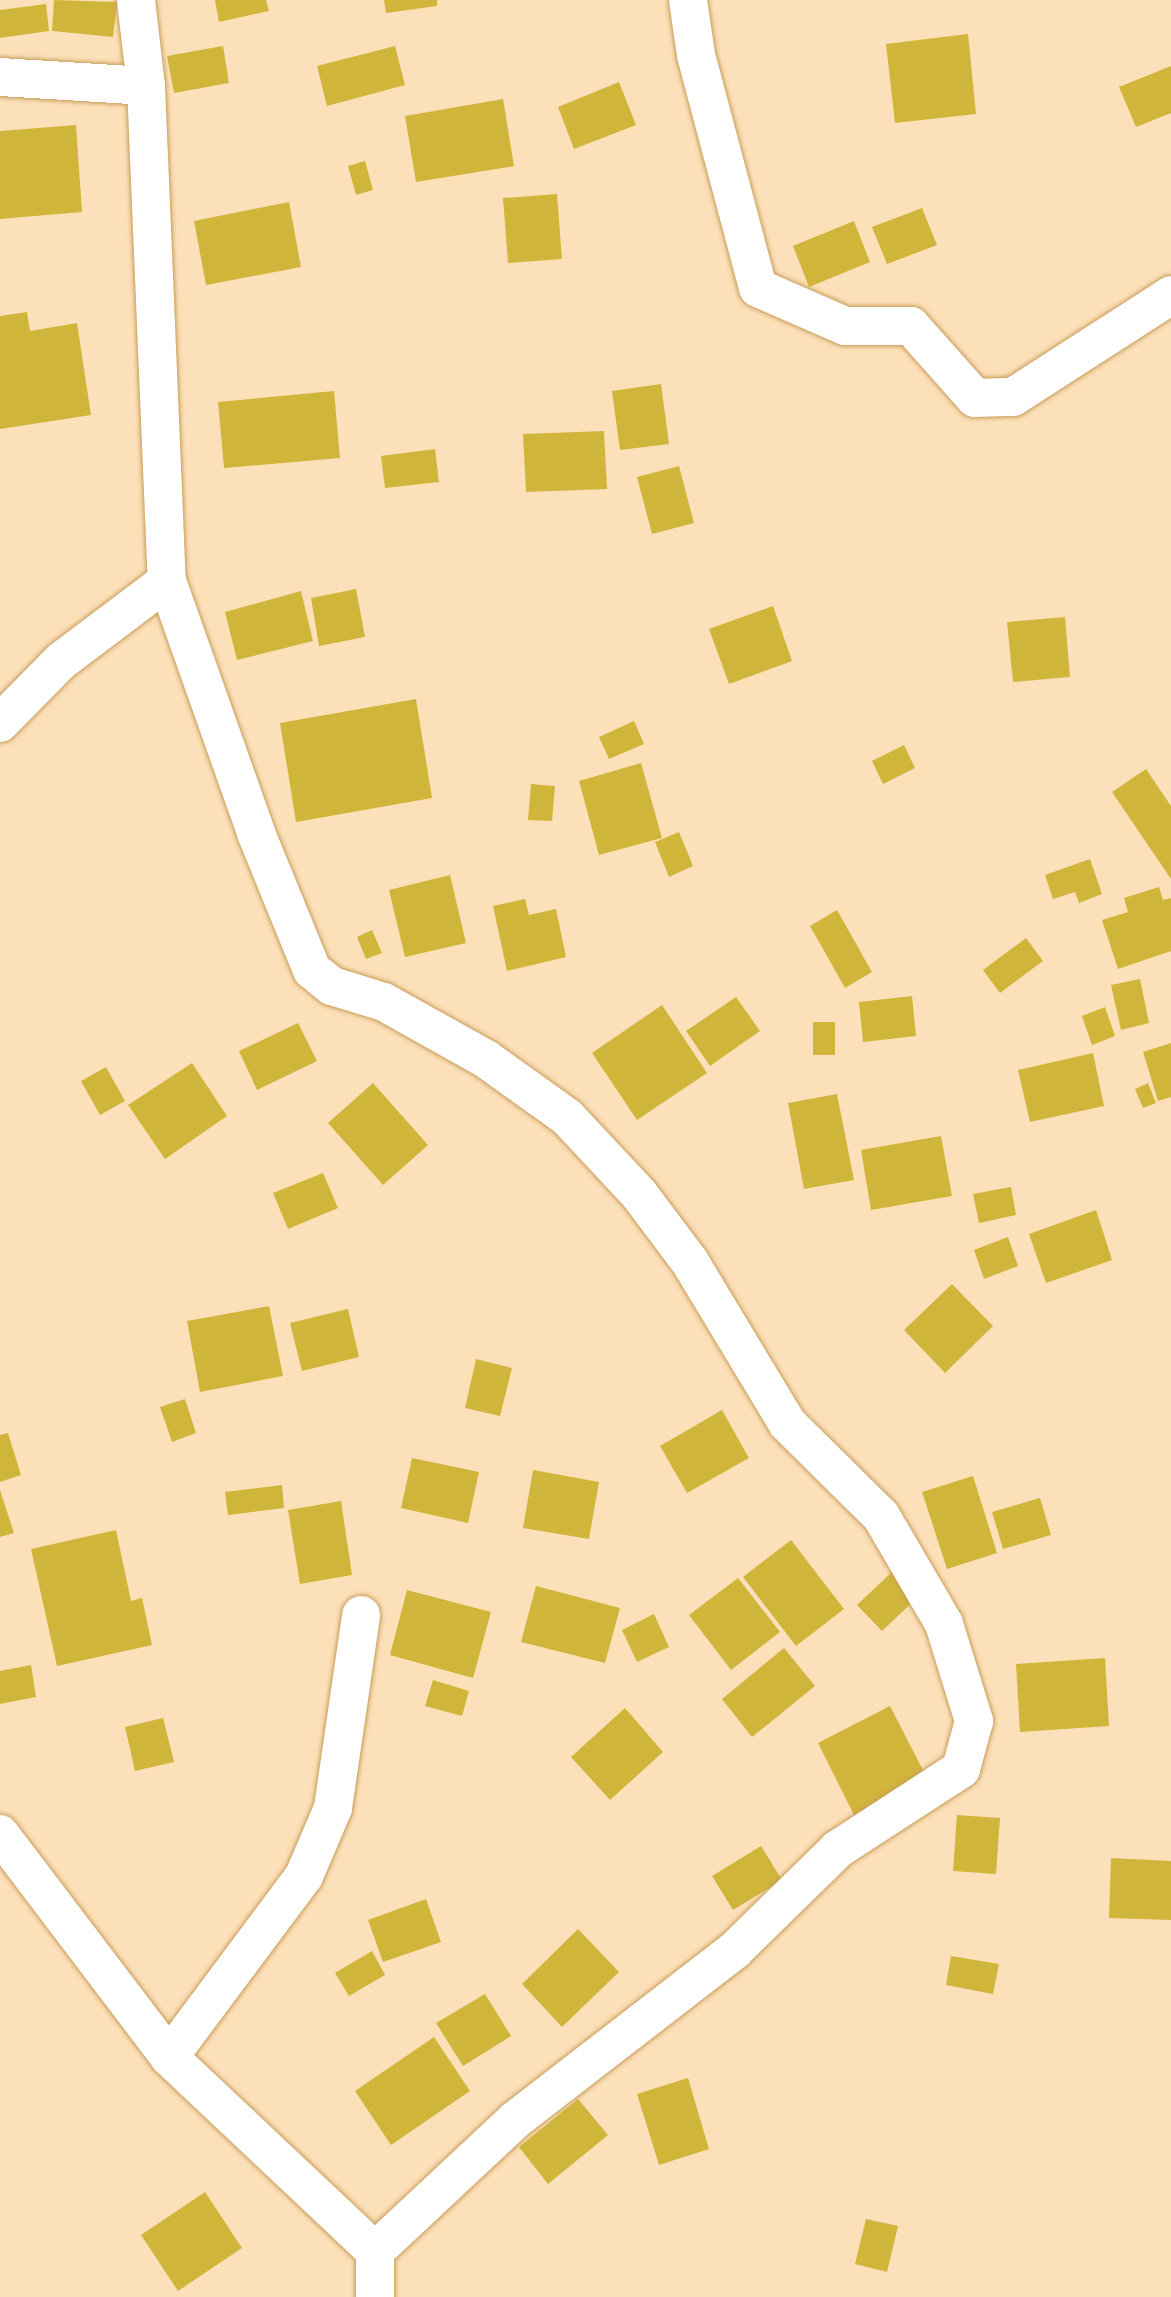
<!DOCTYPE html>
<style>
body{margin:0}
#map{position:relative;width:1171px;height:2297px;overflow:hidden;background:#fce0b9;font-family:"Golos Text",sans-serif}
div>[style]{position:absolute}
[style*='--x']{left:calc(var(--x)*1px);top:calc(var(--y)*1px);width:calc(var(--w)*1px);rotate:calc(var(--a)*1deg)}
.building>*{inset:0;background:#d0b53b}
.roads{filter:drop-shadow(0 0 2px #c99c59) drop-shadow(0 0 2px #c99c59)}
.minor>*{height:38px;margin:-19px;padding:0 19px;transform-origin:19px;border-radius:19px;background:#fff}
span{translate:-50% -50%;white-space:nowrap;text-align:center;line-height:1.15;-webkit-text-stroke:8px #fce0b9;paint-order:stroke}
</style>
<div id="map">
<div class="building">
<i style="clip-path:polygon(54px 0,117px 2px,113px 37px,52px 31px)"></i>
<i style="clip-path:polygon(215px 0,266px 0,269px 11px,219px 22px)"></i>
<i style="clip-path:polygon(384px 0,437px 0,437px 6px,386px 13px)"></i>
<i style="clip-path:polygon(46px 4px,49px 31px,0 38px,0 10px)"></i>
<i style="clip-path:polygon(968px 34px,976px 114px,895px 123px,886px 44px)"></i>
<i style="clip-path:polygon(223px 46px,229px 83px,174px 93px,167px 56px)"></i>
<i style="clip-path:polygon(395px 46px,405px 85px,327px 106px,317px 66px)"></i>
<i style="clip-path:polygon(1171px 66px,1171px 113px,1136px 127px,1119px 87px)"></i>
<i style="clip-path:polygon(619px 82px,636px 125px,574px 149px,558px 107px)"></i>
<i style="clip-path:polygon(503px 99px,514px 166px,416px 182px,405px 116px)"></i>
<i style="clip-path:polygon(76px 125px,82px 212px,0 219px,0 131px)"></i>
<i style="clip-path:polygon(365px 161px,373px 190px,356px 195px,348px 166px)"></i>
<i style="clip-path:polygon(557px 194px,562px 259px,508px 263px,503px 198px)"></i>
<i style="clip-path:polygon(289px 202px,301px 267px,206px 285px,194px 221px)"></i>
<i style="clip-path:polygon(922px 208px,937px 245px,887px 264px,872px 227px)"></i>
<i style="clip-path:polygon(854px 221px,870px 262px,809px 287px,793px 246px)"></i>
<i style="clip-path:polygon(27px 312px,30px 331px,77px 323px,91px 415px,0 429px,0 316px)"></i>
<i style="clip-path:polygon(661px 384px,669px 444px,620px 450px,612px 391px)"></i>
<i style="clip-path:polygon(334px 391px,340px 458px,224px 468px,218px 402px)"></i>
<i style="clip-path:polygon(604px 431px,607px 489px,526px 492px,523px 434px)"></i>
<i style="clip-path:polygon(435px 449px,439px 482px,385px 488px,381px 456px)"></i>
<i style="clip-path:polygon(679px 466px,694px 523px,652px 534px,637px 477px)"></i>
<i style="clip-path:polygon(356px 589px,365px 637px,319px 646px,311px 598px)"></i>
<i style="clip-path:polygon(301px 591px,313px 641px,237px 660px,225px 612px)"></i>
<i style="clip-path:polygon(773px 606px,792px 661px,729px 684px,709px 629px)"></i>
<i style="clip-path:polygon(1065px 617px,1070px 677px,1013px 682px,1007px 622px)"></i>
<i style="clip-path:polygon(416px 699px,432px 798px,296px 822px,280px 723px)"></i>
<i style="clip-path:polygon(634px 721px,644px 744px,609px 759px,599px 737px)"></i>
<i style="clip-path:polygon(904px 745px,915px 768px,883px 784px,872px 761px)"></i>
<i style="clip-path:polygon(641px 763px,662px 838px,599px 855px,579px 781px)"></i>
<i style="clip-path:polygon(1146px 769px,1171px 806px,1171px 879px,1112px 792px)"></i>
<i style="clip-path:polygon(531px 784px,555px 786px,552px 821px,528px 820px)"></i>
<i style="clip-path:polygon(679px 832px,693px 866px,669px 877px,655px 842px)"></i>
<i style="clip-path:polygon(1090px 859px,1102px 894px,1079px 903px,1075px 892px,1053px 899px,1045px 875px)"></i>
<i style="clip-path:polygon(450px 875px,466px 943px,405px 957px,389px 890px)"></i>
<i style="clip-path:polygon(1159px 887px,1163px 900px,1171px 898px,1171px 951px,1118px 969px,1102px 920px,1128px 912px,1124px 898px)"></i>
<i style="clip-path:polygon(525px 899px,529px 915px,556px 909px,566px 957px,507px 971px,493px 906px)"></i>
<i style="clip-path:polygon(837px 910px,872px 972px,845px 988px,810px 926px)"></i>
<i style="clip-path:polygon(372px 930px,382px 953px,366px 959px,357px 937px)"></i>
<i style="clip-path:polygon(1026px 938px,1043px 961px,1000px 993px,983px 970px)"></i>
<i style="clip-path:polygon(1140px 979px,1149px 1023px,1121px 1030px,1111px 985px)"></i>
<i style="clip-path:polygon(912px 996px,916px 1036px,863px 1042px,859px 1002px)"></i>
<i style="clip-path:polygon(736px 997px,760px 1031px,710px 1066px,686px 1031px)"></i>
<i style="clip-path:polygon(662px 1005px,707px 1073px,637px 1120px,592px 1053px)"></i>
<i style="clip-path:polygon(1105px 1007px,1115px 1036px,1092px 1045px,1082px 1016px)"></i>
<i style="clip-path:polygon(813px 1022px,835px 1022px,835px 1055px,813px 1055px)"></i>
<i style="clip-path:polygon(298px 1023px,317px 1061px,257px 1090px,239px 1051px)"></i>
<i style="clip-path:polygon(1171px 1043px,1171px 1097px,1158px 1101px,1143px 1052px)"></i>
<i style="clip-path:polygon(1093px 1053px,1104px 1106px,1030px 1122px,1018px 1070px)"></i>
<i style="clip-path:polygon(192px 1063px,227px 1116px,165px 1159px,128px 1105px)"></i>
<i style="clip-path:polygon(106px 1067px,125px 1101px,100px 1115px,81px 1081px)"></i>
<i style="clip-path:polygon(373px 1083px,428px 1145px,383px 1185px,328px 1123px)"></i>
<i style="clip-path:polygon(1148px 1083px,1156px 1103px,1143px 1108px,1135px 1089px)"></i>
<i style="clip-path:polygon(837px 1094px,854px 1180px,804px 1189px,788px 1103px)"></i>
<i style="clip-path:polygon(941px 1136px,952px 1196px,871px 1210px,861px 1150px)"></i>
<i style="clip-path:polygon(323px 1173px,338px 1208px,288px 1229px,273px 1193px)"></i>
<i style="clip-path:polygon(1011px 1187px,1016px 1215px,979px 1223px,973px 1194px)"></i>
<i style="clip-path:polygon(1096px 1210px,1112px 1260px,1046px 1283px,1029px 1234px)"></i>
<i style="clip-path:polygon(1008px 1237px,1018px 1266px,984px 1279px,974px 1250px)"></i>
<i style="clip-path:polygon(952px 1284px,993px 1326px,945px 1373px,904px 1330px)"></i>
<i style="clip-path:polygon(269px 1306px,283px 1376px,200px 1392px,187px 1321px)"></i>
<i style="clip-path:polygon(348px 1309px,359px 1357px,302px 1371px,290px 1323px)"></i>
<i style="clip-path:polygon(476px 1359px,512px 1368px,500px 1416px,465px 1408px)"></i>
<i style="clip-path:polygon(185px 1399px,196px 1433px,172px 1442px,160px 1407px)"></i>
<i style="clip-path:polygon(722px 1410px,749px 1458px,687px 1493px,660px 1446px)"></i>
<i style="clip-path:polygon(8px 1433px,21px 1475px,0 1482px,0 1435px)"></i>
<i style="clip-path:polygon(412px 1458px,479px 1472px,468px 1523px,401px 1508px)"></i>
<i style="clip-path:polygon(533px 1470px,599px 1482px,589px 1539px,523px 1528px)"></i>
<i style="clip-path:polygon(973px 1476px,997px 1553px,947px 1569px,922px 1492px)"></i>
<i style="clip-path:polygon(282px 1485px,284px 1508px,228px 1515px,225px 1492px)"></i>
<i style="clip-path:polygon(0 1490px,14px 1533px,0 1537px)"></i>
<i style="clip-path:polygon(1040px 1498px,1051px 1535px,1003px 1549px,992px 1512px)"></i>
<i style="clip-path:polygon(341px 1501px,352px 1575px,300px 1584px,288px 1510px)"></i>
<i style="clip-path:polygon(116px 1530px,131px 1601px,142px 1598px,152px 1645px,57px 1666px,31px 1549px)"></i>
<i style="clip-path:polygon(791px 1540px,844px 1609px,796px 1646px,743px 1577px)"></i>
<i style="clip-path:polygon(894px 1570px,919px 1596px,882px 1631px,857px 1605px)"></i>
<i style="clip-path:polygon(738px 1578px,780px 1632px,731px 1670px,689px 1615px)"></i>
<i style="clip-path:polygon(536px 1586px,620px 1608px,605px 1663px,521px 1642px)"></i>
<i style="clip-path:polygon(407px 1590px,491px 1612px,473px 1678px,390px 1655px)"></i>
<i style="clip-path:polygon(654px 1614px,669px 1647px,637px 1662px,622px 1630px)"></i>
<i style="clip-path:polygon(784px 1648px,815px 1686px,752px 1737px,722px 1699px)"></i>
<i style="clip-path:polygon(1105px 1658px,1109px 1726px,1020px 1732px,1016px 1664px)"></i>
<i style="clip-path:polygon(31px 1665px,36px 1697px,0 1704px,0 1671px)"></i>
<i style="clip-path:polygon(433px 1680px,469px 1691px,462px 1716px,425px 1706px)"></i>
<i style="clip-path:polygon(890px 1706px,928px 1780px,855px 1817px,818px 1743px)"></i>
<i style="clip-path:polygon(625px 1708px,663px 1752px,610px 1800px,571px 1757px)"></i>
<i style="clip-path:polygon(163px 1718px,174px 1762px,135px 1771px,125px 1727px)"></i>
<i style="clip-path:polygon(957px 1815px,1000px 1818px,996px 1874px,953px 1871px)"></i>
<i style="clip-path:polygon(761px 1846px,782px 1880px,733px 1910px,712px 1876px)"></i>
<i style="clip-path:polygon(1111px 1858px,1171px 1861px,1171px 1920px,1109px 1918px)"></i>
<i style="clip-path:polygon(426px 1899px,441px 1942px,383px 1962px,368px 1920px)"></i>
<i style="clip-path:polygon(578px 1929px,619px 1972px,562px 2027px,522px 1984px)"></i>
<i style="clip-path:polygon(372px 1951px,385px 1975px,349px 1996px,335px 1973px)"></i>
<i style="clip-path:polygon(951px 1956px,999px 1964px,993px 1994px,946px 1985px)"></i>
<i style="clip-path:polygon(485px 1994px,511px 2036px,463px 2066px,436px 2023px)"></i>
<i style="clip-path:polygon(434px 2037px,470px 2091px,391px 2145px,355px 2091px)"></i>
<i style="clip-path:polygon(688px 2078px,709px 2149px,659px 2165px,637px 2094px)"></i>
<i style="clip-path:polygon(578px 2099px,608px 2135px,548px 2184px,519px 2147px)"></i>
<i style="clip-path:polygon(205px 2192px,242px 2248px,178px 2291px,141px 2235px)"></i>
<i style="clip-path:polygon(866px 2219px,898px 2226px,887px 2272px,855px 2264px)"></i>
</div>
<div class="roads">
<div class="minor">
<i style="--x:136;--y:0;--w:87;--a:83.4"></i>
<i style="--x:146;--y:86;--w:495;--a:87.6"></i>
<i style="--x:167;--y:581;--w:267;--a:70.5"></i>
<i style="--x:256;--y:833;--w:148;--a:67.8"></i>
<i style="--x:312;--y:970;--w:26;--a:39"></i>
<i style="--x:332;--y:986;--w:54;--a:17.1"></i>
<i style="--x:384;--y:1002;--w:117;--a:29.2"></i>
<i style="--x:486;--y:1059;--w:100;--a:35.6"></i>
<i style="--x:567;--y:1117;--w:105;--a:46.9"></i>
<i style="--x:639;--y:1194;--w:85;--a:53.1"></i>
<i style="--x:690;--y:1262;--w:188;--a:58.9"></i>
<i style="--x:787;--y:1423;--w:132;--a:44.7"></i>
<i style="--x:881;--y:1516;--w:125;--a:59.7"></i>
<i style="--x:944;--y:1624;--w:102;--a:72.8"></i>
<i style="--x:974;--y:1721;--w:50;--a:105.2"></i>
<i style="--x:961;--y:1769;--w:147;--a:147"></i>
<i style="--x:838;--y:1849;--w:144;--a:135.6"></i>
<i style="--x:735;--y:1950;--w:279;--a:142.3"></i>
<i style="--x:514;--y:2121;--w:190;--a:136.9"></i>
<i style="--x:688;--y:0;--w:56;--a:81.7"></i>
<i style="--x:696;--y:55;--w:241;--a:75.1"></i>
<i style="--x:758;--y:288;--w:95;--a:23.6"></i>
<i style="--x:845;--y:326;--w:66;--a:0"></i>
<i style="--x:911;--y:326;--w:96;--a:48.4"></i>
<i style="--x:975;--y:398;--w:38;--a:-2"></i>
<i style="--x:1013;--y:397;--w:188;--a:-32.8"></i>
<i style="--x:0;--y:77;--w:146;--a:3.5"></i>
<i style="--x:0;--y:723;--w:87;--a:-45.5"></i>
<i style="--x:61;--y:661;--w:133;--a:-37"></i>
<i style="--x:0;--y:1834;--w:280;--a:52.8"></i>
<i style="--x:169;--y:2057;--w:283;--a:43.3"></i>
<i style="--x:375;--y:2251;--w:46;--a:90"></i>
<i style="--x:169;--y:2057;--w:226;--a:-53.3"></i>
<i style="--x:304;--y:1876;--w:74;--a:-66.9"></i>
<i style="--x:333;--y:1808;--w:195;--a:-81.7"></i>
</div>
</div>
</div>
